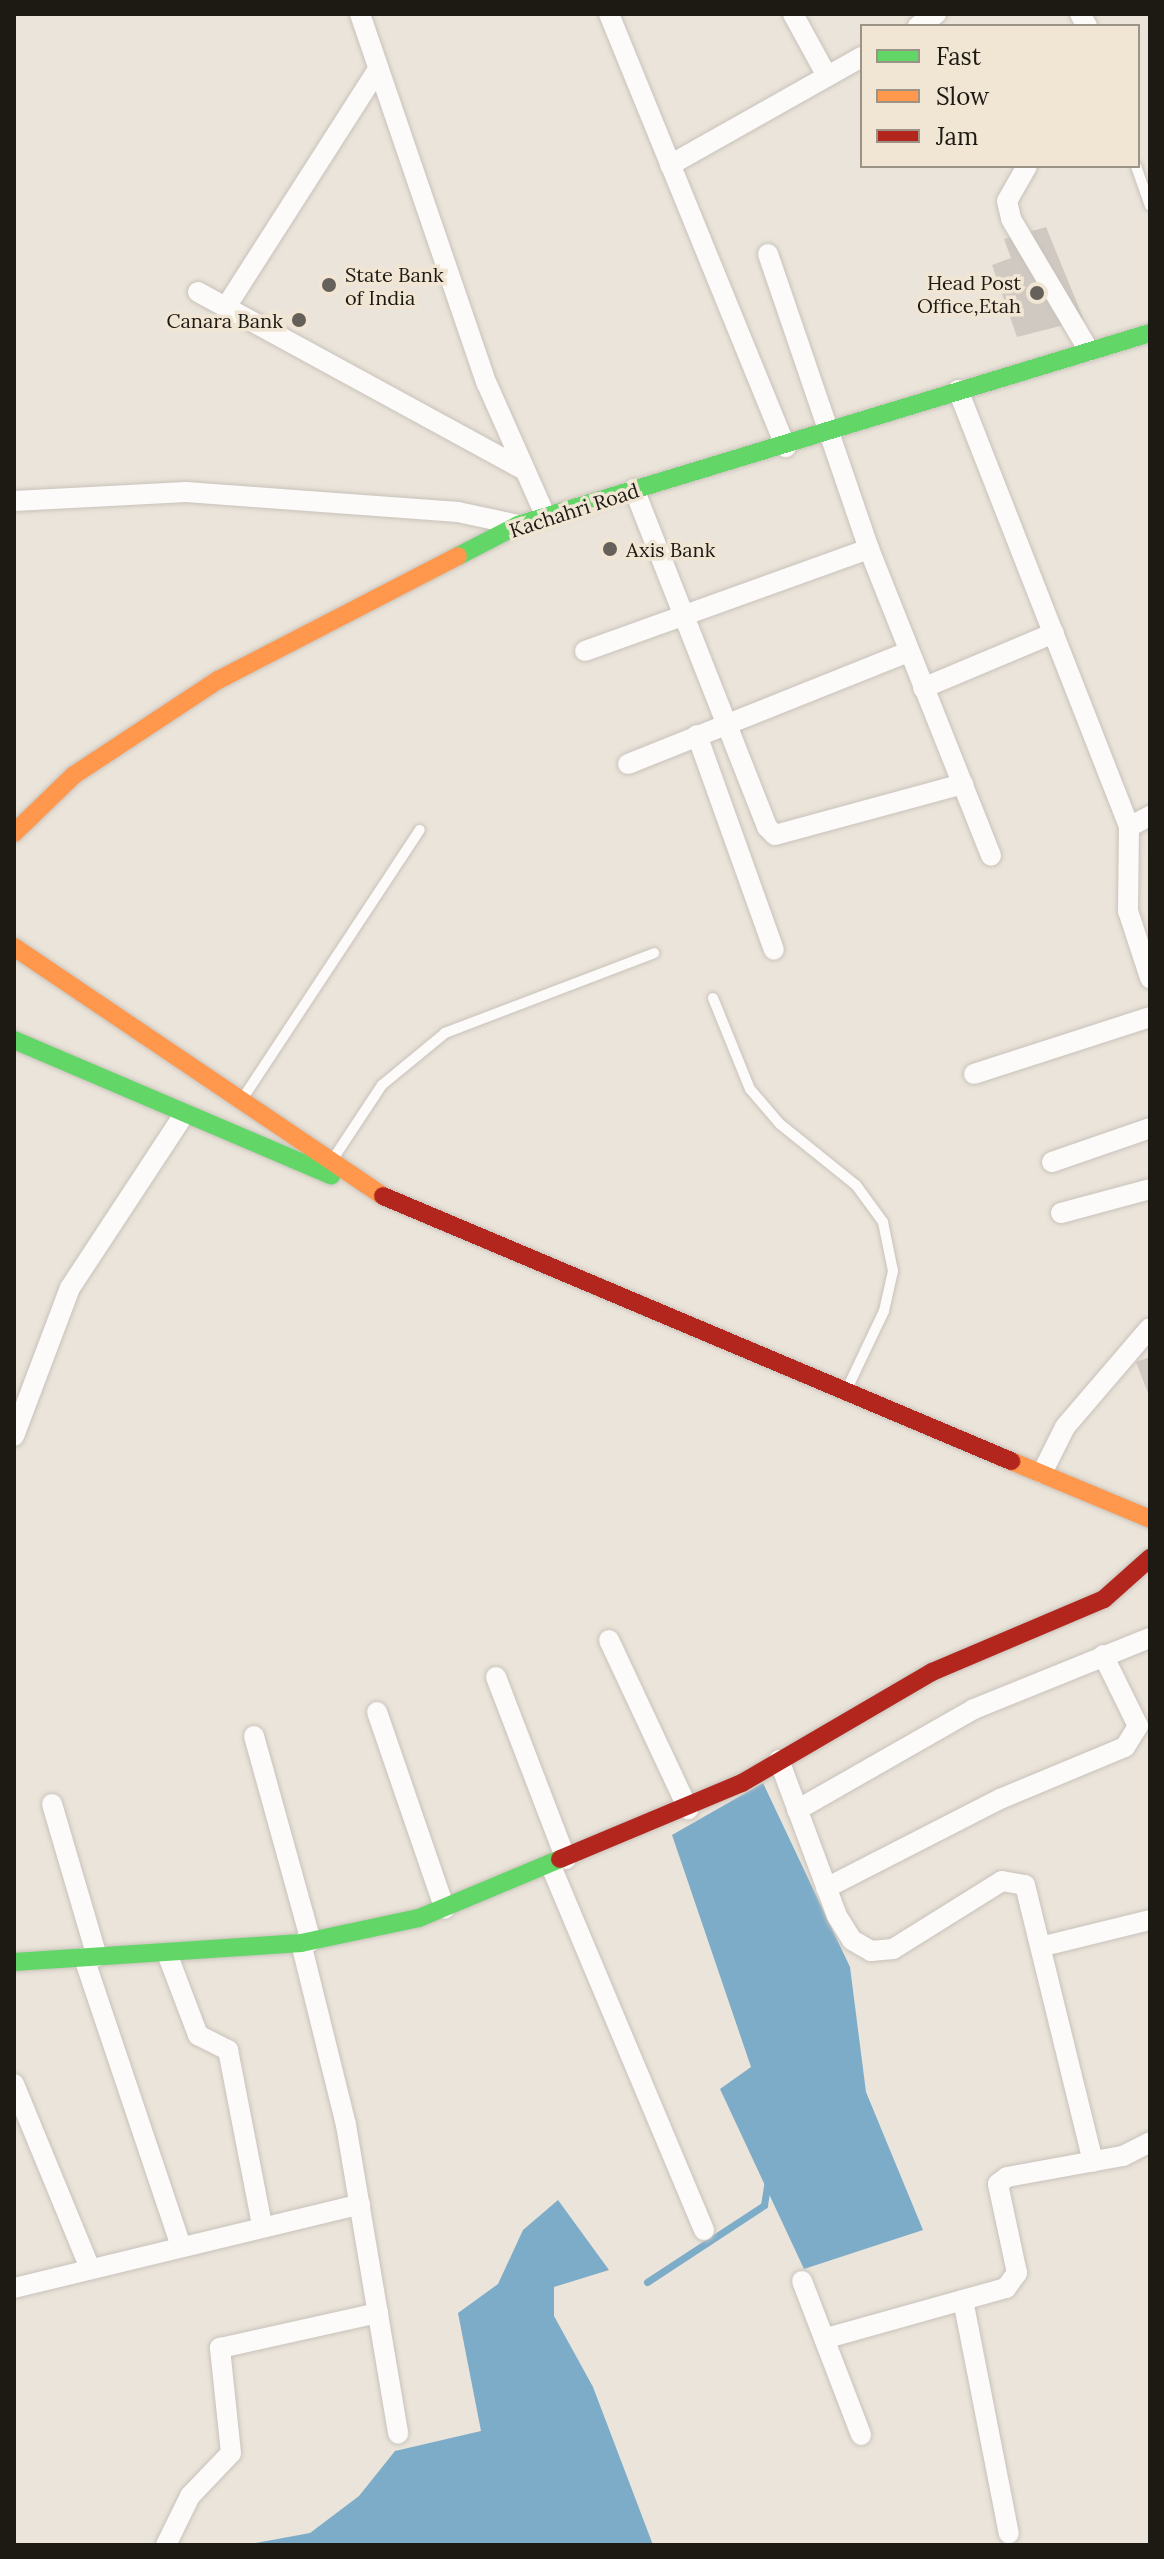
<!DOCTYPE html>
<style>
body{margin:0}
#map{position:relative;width:1164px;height:2559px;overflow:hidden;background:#ebe4da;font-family:Lora,serif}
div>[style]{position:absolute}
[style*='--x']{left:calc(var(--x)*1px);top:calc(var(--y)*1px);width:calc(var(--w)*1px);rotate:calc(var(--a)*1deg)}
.water>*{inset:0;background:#7dacc9}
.stream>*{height:7px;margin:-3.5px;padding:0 3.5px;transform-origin:3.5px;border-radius:3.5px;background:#7dacc9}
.building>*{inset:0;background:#d0c9c2}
.roads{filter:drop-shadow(0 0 2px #c8c2bb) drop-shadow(0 0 2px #c8c2bb)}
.lane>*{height:10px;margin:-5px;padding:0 5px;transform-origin:5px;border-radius:5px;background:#fcfbf9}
.street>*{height:20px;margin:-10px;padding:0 10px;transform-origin:10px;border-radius:10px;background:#fcfbf9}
.fast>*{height:18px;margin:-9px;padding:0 9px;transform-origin:9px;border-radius:9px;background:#63d668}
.slow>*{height:18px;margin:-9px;padding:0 9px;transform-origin:9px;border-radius:9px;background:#ff974d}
.jam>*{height:18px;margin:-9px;padding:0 9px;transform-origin:9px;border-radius:9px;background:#b3261e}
.dots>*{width:22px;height:22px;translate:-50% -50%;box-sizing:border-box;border:4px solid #f1e5d4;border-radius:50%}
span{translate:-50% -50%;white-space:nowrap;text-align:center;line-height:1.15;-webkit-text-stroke:7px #f1e5d4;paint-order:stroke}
.poi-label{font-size:20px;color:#1d1913}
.left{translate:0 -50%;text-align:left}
.right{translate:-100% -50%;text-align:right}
.street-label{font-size:20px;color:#1d1913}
.frame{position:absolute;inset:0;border:16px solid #1d1913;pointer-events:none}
.legend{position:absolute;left:860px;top:24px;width:280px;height:144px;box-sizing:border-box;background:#f1e5d4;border:2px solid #9c9387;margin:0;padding:10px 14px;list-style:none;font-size:24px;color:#1d1913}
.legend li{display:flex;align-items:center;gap:16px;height:40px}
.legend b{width:40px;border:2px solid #9c9387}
</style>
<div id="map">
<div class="water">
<i style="clip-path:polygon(763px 1783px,850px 1967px,866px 2092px,923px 2230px,804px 2269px,720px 2089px,751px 2067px,672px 1835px)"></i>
<i style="clip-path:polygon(558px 2200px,609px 2270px,554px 2287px,554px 2316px,593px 2387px,653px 2545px,245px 2545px,310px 2533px,359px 2496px,395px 2451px,481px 2431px,458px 2313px,498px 2284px,523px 2230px)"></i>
</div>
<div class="stream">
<i style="--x:647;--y:2282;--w:140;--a:-33.3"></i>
<i style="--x:764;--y:2205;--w:25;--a:-81"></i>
</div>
<div class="building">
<i style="clip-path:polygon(1046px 227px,1084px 320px,1017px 337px,992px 265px,1011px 258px,1004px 239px)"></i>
<i style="clip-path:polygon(1150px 1357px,1150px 1398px,1136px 1362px)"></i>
</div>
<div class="roads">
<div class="lane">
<i style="--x:1136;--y:166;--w:42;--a:70.7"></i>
<i style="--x:713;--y:998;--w:98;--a:67.9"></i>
<i style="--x:750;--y:1089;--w:46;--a:49.4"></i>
<i style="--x:780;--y:1124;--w:97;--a:38.8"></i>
<i style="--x:856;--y:1185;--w:46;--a:53.9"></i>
<i style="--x:883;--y:1222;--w:50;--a:78.5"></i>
<i style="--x:893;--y:1271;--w:41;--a:102.7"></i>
<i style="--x:884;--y:1311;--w:86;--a:115.4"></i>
<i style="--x:243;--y:1098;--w:321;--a:-56.6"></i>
<i style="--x:333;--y:1159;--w:89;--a:-56.5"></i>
<i style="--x:382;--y:1085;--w:82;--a:-39.5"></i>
<i style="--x:445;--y:1033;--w:224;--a:-20.9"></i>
</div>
<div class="street">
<i style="--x:360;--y:14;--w:391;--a:71.1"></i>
<i style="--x:487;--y:384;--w:145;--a:66.1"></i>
<i style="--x:609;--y:14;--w:468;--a:67.8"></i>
<i style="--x:793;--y:14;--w:71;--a:61.3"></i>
<i style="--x:1080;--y:14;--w:14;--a:60"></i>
<i style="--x:918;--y:26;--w:22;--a:-34"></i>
<i style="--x:670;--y:165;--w:220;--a:-29.4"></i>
<i style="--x:1027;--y:166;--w:40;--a:119.7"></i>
<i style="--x:1007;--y:201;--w:18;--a:77"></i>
<i style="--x:1011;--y:219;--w:153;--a:59.4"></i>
<i style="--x:768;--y:254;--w:312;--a:71.1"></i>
<i style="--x:869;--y:549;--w:330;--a:68.3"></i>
<i style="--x:198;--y:292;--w:368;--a:28.6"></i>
<i style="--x:226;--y:307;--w:280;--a:-57.4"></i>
<i style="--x:958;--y:390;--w:469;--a:68.6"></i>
<i style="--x:1129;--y:827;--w:84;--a:90.7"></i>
<i style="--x:1128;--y:911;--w:71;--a:71.8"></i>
<i style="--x:634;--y:489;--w:363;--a:68.5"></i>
<i style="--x:767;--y:827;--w:11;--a:45"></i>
<i style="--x:775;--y:835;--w:195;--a:-15.2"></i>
<i style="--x:14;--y:501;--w:172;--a:-3"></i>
<i style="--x:186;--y:492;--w:273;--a:4.2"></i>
<i style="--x:458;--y:512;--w:61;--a:12.2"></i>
<i style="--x:585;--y:651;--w:302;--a:-19.8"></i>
<i style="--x:923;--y:688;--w:142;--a:-22.8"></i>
<i style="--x:697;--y:735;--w:228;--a:70.3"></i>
<i style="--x:628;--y:764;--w:302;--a:-21.8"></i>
<i style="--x:1129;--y:827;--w:24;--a:-28"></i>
<i style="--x:974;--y:1074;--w:185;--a:-17.9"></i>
<i style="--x:1052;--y:1162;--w:104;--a:-19.1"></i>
<i style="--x:1061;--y:1213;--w:92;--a:-15.1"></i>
<i style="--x:14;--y:1436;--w:158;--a:-69.3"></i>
<i style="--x:70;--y:1288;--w:206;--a:-56.7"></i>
<i style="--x:1042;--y:1473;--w:51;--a:-63.4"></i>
<i style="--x:1065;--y:1427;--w:130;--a:-49.4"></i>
<i style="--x:609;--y:1640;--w:187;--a:64.9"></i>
<i style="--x:496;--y:1677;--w:195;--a:69"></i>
<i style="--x:377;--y:1712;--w:208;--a:71"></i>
<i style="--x:254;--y:1736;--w:213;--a:74.5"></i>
<i style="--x:779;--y:1760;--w:166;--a:69.6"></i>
<i style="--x:837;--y:1916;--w:28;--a:58"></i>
<i style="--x:852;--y:1940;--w:22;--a:30"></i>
<i style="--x:871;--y:1951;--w:22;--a:-5"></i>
<i style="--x:893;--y:1949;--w:128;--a:-32"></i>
<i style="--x:1002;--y:1881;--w:23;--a:10"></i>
<i style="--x:1025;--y:1885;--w:285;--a:76.2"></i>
<i style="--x:52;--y:1804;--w:159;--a:73.6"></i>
<i style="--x:797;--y:1810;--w:204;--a:-29.7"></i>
<i style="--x:974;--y:1709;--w:190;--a:-22"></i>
<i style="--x:551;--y:1866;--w:395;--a:67.2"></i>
<i style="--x:826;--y:1888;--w:195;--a:-27.1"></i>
<i style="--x:1000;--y:1799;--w:135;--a:-22.6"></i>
<i style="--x:1125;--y:1747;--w:25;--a:-58"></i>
<i style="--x:1138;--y:1726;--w:79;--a:-116.2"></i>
<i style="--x:301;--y:1943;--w:187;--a:76.1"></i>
<i style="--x:346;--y:2125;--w:313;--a:80.4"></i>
<i style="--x:1044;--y:1946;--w:109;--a:-13.8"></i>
<i style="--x:168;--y:1956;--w:85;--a:69.2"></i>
<i style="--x:198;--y:2035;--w:34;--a:27"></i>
<i style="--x:228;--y:2050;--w:178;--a:79"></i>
<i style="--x:84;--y:1958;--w:302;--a:71.4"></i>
<i style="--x:14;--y:2084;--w:199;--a:67.6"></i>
<i style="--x:802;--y:2281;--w:165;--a:69"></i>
<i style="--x:14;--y:2288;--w:356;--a:-13.6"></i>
<i style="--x:963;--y:2300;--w:238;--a:78.9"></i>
<i style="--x:827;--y:2338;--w:186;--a:-15.6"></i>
<i style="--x:1006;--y:2288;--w:19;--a:-54"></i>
<i style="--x:1017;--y:2273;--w:91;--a:-102.1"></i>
<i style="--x:998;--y:2184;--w:11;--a:-38"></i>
<i style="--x:1007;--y:2177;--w:118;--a:-10.3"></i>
<i style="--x:1123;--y:2156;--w:30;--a:-27"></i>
<i style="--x:166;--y:2545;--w:55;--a:-63.9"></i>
<i style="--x:190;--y:2496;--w:59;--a:-46.4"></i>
<i style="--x:231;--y:2453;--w:106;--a:-96"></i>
<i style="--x:220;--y:2348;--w:162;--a:-12.5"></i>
</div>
<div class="fast">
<i style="--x:458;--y:556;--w:68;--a:-27.3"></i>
<i style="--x:518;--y:525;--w:661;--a:-16.9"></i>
<i style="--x:14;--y:1040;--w:345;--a:23.1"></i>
<i style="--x:14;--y:1962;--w:288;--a:-3.8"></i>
<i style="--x:301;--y:1943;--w:121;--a:-12"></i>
<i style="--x:419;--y:1918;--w:153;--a:-22.7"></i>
</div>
<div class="slow">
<i style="--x:14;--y:833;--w:83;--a:-44"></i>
<i style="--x:74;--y:775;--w:173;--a:-33.4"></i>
<i style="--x:218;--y:680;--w:270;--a:-27.3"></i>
<i style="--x:14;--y:947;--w:445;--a:34"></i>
<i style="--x:1011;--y:1461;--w:151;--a:22.6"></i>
</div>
<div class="jam">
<i style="--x:383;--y:1196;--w:682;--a:22.88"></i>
<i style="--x:560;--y:1859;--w:197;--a:-22.7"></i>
<i style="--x:742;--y:1783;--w:220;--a:-30.3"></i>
<i style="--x:932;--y:1672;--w:187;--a:-23"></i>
<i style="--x:1104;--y:1599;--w:62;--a:-41.7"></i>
</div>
</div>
<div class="dots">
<i style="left:329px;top:285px;background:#656059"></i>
<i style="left:1037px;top:293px;background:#656059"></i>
<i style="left:299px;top:320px;background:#656059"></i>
<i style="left:610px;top:549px;background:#656059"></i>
</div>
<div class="poi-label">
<span class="left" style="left:345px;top:286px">State Bank<br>of India</span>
<span class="right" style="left:1021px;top:294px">Head Post<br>Office,Etah</span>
<span class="right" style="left:283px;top:320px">Canara Bank</span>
<span class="left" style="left:626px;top:549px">Axis Bank</span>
</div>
<div class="street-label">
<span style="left:574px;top:510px;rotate:-18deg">Kachahri Road</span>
</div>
<div class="frame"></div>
<ul class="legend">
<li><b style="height:10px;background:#63d668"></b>Fast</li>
<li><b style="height:10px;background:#ff974d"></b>Slow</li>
<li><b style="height:10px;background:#b3261e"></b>Jam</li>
</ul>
</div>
